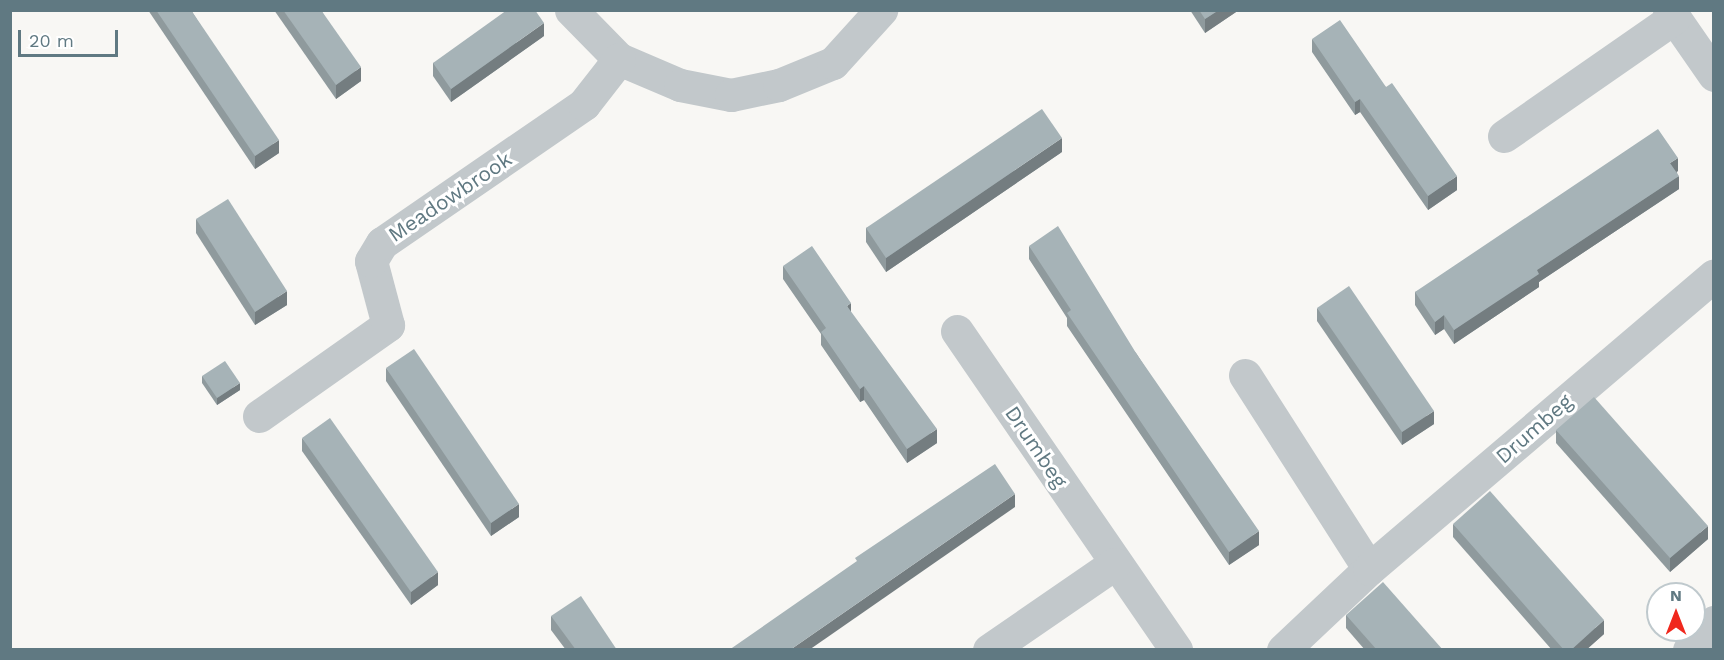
<!DOCTYPE html>
<style>
body{margin:0}
#map{position:relative;width:1724px;height:660px;overflow:hidden;background:#f8f7f4;font-family:"Work Sans",sans-serif}
div>[style]{position:absolute}
[style*='--x']{left:calc(var(--x)*1px);top:calc(var(--y)*1px);width:calc(var(--w)*1px);rotate:calc(var(--a)*1deg)}
.minor>*{height:33px;margin:-16.5px;padding:0 16.5px;transform-origin:16.5px;border-radius:16.5px;background:#c2c8cb}
.wall>*{inset:0;background:#8f9a9d}
.shaded-wall>*{inset:0;background:#747d80}
.building>*{inset:0;background:#a6b3b7}
span{translate:-50% -50%;white-space:nowrap;text-align:center;line-height:1.15;-webkit-text-stroke:6px #fff;paint-order:stroke}
.street-label{font-size:21px;color:#607982}
.frame{position:absolute;inset:0;border:12px solid #607982;pointer-events:none}
.north{position:absolute;left:1646px;top:582px;width:60px;height:60px;box-sizing:border-box;background:#fff;border:2px solid #bfc9cd;border-radius:50%;rotate:0deg;font-size:16px;font-weight:700;line-height:24px;text-align:center;color:#607982}
.north::after{content:'';display:block;margin:auto;width:21px;height:27px;background:#f0281d;clip-path:polygon(50% 0,100% 100%,50% 72%,0 100%)}
.scale{position:absolute;left:18px;top:30px;width:100px;height:27px;box-sizing:border-box;border:3px solid #607982;border-top:0;padding-left:8px;font-size:18px;line-height:21px;white-space:nowrap;color:#607982;-webkit-text-stroke:4px #fff;paint-order:stroke}
</style>
<div id="map">
<div class="minor">
<i style="--x:571;--y:10;--w:69;--a:45.6"></i>
<i style="--x:619;--y:59;--w:66;--a:23.1"></i>
<i style="--x:680;--y:85;--w:52;--a:11.1"></i>
<i style="--x:731;--y:95;--w:49;--a:-11.8"></i>
<i style="--x:779;--y:85;--w:58;--a:-22.2"></i>
<i style="--x:833;--y:63;--w:72;--a:-47.8"></i>
<i style="--x:1669;--y:10;--w:79;--a:55.3"></i>
<i style="--x:1504;--y:136;--w:207;--a:-34.8"></i>
<i style="--x:957;--y:331;--w:387;--a:55.5"></i>
<i style="--x:1245;--y:375;--w:230;--a:57.4"></i>
<i style="--x:259;--y:416;--w:158;--a:-35.2"></i>
<i style="--x:388;--y:325;--w:66;--a:-104.9"></i>
<i style="--x:371;--y:261;--w:21;--a:-59"></i>
<i style="--x:382;--y:243;--w:245;--a:-34.5"></i>
<i style="--x:584;--y:104;--w:57;--a:-52.1"></i>
<i style="--x:989;--y:650;--w:152;--a:-34.5"></i>
<i style="--x:1283;--y:650;--w:118;--a:-43.3"></i>
<i style="--x:1369;--y:569;--w:453;--a:-40.4"></i>
<i style="--x:1689;--y:650;--w:38;--a:-48"></i>
</div>
<div class="wall">
<i style="clip-path:polygon(148px 10px,191px 10px,279px 153px,255px 169px)"></i>
<i style="clip-path:polygon(274px 10px,321px 10px,361px 81px,336px 99px)"></i>
<i style="clip-path:polygon(1190px 10px,1239px 10px,1205px 33px)"></i>
<i style="clip-path:polygon(544px 36px,451px 102px,433px 76px,433px 63px)"></i>
<i style="clip-path:polygon(1312px 39px,1386px 87px,1457px 190px,1428px 210px,1360px 112px,1355px 115px,1312px 52px)"></i>
<i style="clip-path:polygon(1062px 152px,886px 272px,866px 242px,866px 228px)"></i>
<i style="clip-path:polygon(1678px 171px,1677px 172px,1679px 189px,1539px 282px,1539px 287px,1454px 344px,1444px 329px,1435px 335px,1415px 305px,1415px 292px)"></i>
<i style="clip-path:polygon(196px 219px,287px 305px,255px 325px,196px 233px)"></i>
<i style="clip-path:polygon(1029px 246px,1136px 353px,1259px 545px,1229px 565px,1067px 326px,1067px 318px,1029px 259px)"></i>
<i style="clip-path:polygon(783px 266px,851px 313px,937px 443px,907px 463px,864px 400px,860px 402px,821px 345px,821px 334px,783px 279px)"></i>
<i style="clip-path:polygon(1317px 308px,1434px 424px,1402px 445px,1317px 321px)"></i>
<i style="clip-path:polygon(386px 368px,519px 517px,491px 536px,386px 381px)"></i>
<i style="clip-path:polygon(202px 376px,240px 390px,217px 405px,202px 383px)"></i>
<i style="clip-path:polygon(1556px 430px,1708px 539px,1670px 572px,1556px 443px)"></i>
<i style="clip-path:polygon(302px 438px,438px 585px,411px 605px,302px 451px)"></i>
<i style="clip-path:polygon(1453px 524px,1604px 634px,1586px 650px,1552px 650px,1453px 537px)"></i>
<i style="clip-path:polygon(1346px 615px,1443px 650px,1365px 650px,1346px 628px)"></i>
<i style="clip-path:polygon(551px 616px,617px 650px,566px 650px,551px 630px)"></i>
</div>
<div class="shaded-wall">
<i style="clip-path:polygon(1219px 10px,1239px 10px,1205px 33px,1205px 19px)"></i>
<i style="clip-path:polygon(544px 23px,544px 36px,451px 102px,451px 89px)"></i>
<i style="clip-path:polygon(361px 67px,361px 81px,336px 99px,336px 85px)"></i>
<i style="clip-path:polygon(1360px 99px,1360px 112px,1355px 115px,1355px 102px)"></i>
<i style="clip-path:polygon(1062px 138px,1062px 152px,886px 272px,886px 258px)"></i>
<i style="clip-path:polygon(279px 140px,279px 153px,255px 169px,255px 156px)"></i>
<i style="clip-path:polygon(1678px 158px,1678px 171px,1670px 176px,1670px 163px)"></i>
<i style="clip-path:polygon(1457px 176px,1457px 190px,1428px 210px,1428px 196px)"></i>
<i style="clip-path:polygon(1679px 176px,1679px 189px,1539px 282px,1539px 287px,1454px 344px,1454px 330px,1537px 270px)"></i>
<i style="clip-path:polygon(287px 291px,287px 305px,255px 325px,255px 312px)"></i>
<i style="clip-path:polygon(851px 303px,851px 316px,847px 306px)"></i>
<i style="clip-path:polygon(1444px 315px,1444px 329px,1435px 335px,1435px 322px)"></i>
<i style="clip-path:polygon(240px 383px,240px 390px,217px 405px,217px 398px)"></i>
<i style="clip-path:polygon(864px 386px,864px 400px,860px 402px,860px 389px)"></i>
<i style="clip-path:polygon(1434px 411px,1434px 424px,1402px 445px,1402px 432px)"></i>
<i style="clip-path:polygon(937px 429px,937px 443px,907px 463px,907px 449px)"></i>
<i style="clip-path:polygon(1015px 494px,1015px 507px,809px 650px,790px 650px)"></i>
<i style="clip-path:polygon(519px 504px,519px 517px,491px 536px,491px 523px)"></i>
<i style="clip-path:polygon(1708px 526px,1708px 539px,1670px 572px,1670px 558px)"></i>
<i style="clip-path:polygon(1259px 531px,1259px 545px,1229px 565px,1229px 552px)"></i>
<i style="clip-path:polygon(438px 572px,438px 585px,411px 605px,411px 592px)"></i>
<i style="clip-path:polygon(1604px 620px,1604px 634px,1586px 650px,1571px 650px)"></i>
</div>
<div class="building">
<i style="clip-path:polygon(156px 10px,191px 10px,279px 140px,255px 156px)"></i>
<i style="clip-path:polygon(283px 10px,321px 10px,361px 67px,336px 85px)"></i>
<i style="clip-path:polygon(507px 10px,535px 10px,544px 23px,451px 89px,433px 63px)"></i>
<i style="clip-path:polygon(1199px 10px,1219px 10px,1205px 19px)"></i>
<i style="clip-path:polygon(1340px 20px,1386px 87px,1392px 83px,1457px 176px,1428px 196px,1360px 99px,1355px 102px,1312px 39px)"></i>
<i style="clip-path:polygon(1042px 109px,1062px 138px,886px 258px,866px 228px)"></i>
<i style="clip-path:polygon(1658px 129px,1678px 158px,1670px 163px,1679px 176px,1537px 270px,1539px 274px,1454px 330px,1444px 315px,1435px 322px,1415px 292px)"></i>
<i style="clip-path:polygon(228px 199px,287px 291px,255px 312px,196px 219px)"></i>
<i style="clip-path:polygon(1058px 226px,1136px 353px,1259px 531px,1229px 552px,1067px 313px,1071px 310px,1029px 246px)"></i>
<i style="clip-path:polygon(812px 246px,851px 303px,847px 306px,937px 429px,907px 449px,864px 386px,860px 389px,821px 332px,826px 328px,783px 266px)"></i>
<i style="clip-path:polygon(1349px 286px,1434px 411px,1402px 432px,1317px 308px)"></i>
<i style="clip-path:polygon(414px 349px,519px 504px,491px 523px,386px 368px)"></i>
<i style="clip-path:polygon(225px 361px,240px 383px,217px 398px,202px 376px)"></i>
<i style="clip-path:polygon(1594px 397px,1708px 526px,1670px 558px,1556px 430px)"></i>
<i style="clip-path:polygon(330px 418px,438px 572px,411px 592px,302px 438px)"></i>
<i style="clip-path:polygon(995px 464px,1015px 494px,790px 650px,729px 650px,857px 561px,855px 558px)"></i>
<i style="clip-path:polygon(1490px 491px,1604px 620px,1571px 650px,1564px 650px,1453px 524px)"></i>
<i style="clip-path:polygon(1383px 582px,1443px 650px,1377px 650px,1346px 615px)"></i>
<i style="clip-path:polygon(581px 596px,617px 650px,576px 650px,551px 616px)"></i>
</div>
<div class="street-label">
<span style="left:450px;top:197px;rotate:-34deg">Meadowbrook</span>
<span style="left:1534px;top:429px;rotate:-41deg">Drumbeg</span>
<span style="left:1036px;top:447px;rotate:56deg">Drumbeg</span>
</div>
<div class="frame"></div>
<div class="north">N</div>
<div class="scale">20 m</div>
</div>
